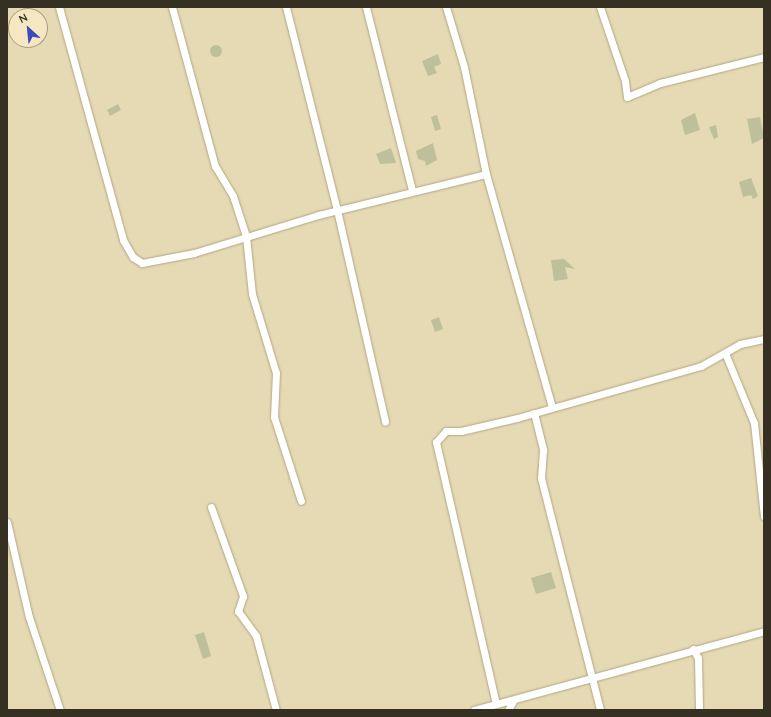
<!DOCTYPE html>
<style>
body{margin:0}
#map{position:relative;width:771px;height:717px;overflow:hidden;background:#e6dab5;font-family:Quicksand,sans-serif}
div>[style]{position:absolute}
[style*='--x']{left:calc(var(--x)*1px);top:calc(var(--y)*1px);width:calc(var(--w)*1px);rotate:calc(var(--a)*1deg)}
.building>*{inset:0;background:#bdc09b}
.round{border-radius:50%}
.roads{filter:drop-shadow(0 0 1px #b2a682) drop-shadow(0 0 1px #b2a682)}
.street>*{height:7px;margin:-3.5px;padding:0 3.5px;transform-origin:3.5px;border-radius:3.5px;background:#fff}
span{translate:-50% -50%;white-space:nowrap;text-align:center;line-height:1.15;-webkit-text-stroke:4px #f4e7c2;paint-order:stroke}
.frame{position:absolute;inset:0;border:8px solid #353022;pointer-events:none}
.north{position:absolute;left:8px;top:8px;width:40px;height:40px;box-sizing:border-box;background:#f4e7c2;border:1px solid #a89e82;border-radius:50%;rotate:333deg;font-size:11px;font-weight:700;line-height:16px;text-align:center;color:#353022}
.north::after{content:'';display:block;margin:auto;width:14px;height:18px;background:#3b4bbe;clip-path:polygon(50% 0,100% 100%,50% 72%,0 100%)}
</style>
<div id="map">
<div class="building">
<i class="round" style="left:210px;top:45px;width:12px;height:12px"></i>
<i style="clip-path:polygon(438px 54px,441px 64px,434px 67px,437px 73px,428px 76px,422px 61px)"></i>
<i style="clip-path:polygon(118px 104px,121px 110px,110px 116px,107px 110px)"></i>
<i style="clip-path:polygon(695px 113px,700px 130px,685px 135px,681px 120px)"></i>
<i style="clip-path:polygon(437px 115px,441px 129px,435px 131px,431px 117px)"></i>
<i style="clip-path:polygon(760px 117px,764px 138px,752px 144px,747px 119px)"></i>
<i style="clip-path:polygon(716px 125px,718px 137px,714px 139px,709px 127px)"></i>
<i style="clip-path:polygon(433px 143px,437px 160px,426px 166px,425px 161px,418px 159px,416px 151px)"></i>
<i style="clip-path:polygon(391px 148px,396px 163px,380px 164px,376px 154px)"></i>
<i style="clip-path:polygon(751px 178px,758px 196px,753px 199px,751px 195px,743px 197px,739px 182px)"></i>
<i style="clip-path:polygon(564px 259px,575px 269px,565px 267px,568px 279px,554px 281px,551px 260px)"></i>
<i style="clip-path:polygon(439px 317px,443px 329px,435px 332px,431px 320px)"></i>
<i style="clip-path:polygon(551px 572px,556px 588px,536px 594px,531px 578px)"></i>
<i style="clip-path:polygon(204px 632px,211px 656px,203px 659px,195px 635px)"></i>
</div>
<div class="roads">
<div class="street">
<i style="--x:59;--y:7;--w:242;--a:74.6"></i>
<i style="--x:123;--y:240;--w:20;--a:60"></i>
<i style="--x:133;--y:257;--w:11;--a:34"></i>
<i style="--x:142;--y:263;--w:53;--a:-10.9"></i>
<i style="--x:194;--y:253;--w:130;--a:-17"></i>
<i style="--x:318;--y:215;--w:173;--a:-13.7"></i>
<i style="--x:172;--y:7;--w:165;--a:74.9"></i>
<i style="--x:215;--y:166;--w:35;--a:59"></i>
<i style="--x:233;--y:196;--w:42;--a:72"></i>
<i style="--x:246;--y:236;--w:58;--a:84.1"></i>
<i style="--x:252;--y:294;--w:83;--a:73.1"></i>
<i style="--x:276;--y:373;--w:44;--a:92.6"></i>
<i style="--x:274;--y:417;--w:88;--a:72.2"></i>
<i style="--x:286;--y:7;--w:209;--a:75.9"></i>
<i style="--x:337;--y:210;--w:217;--a:77.2"></i>
<i style="--x:366;--y:7;--w:189;--a:75.9"></i>
<i style="--x:446;--y:7;--w:63;--a:73.3"></i>
<i style="--x:464;--y:67;--w:109;--a:78.4"></i>
<i style="--x:486;--y:174;--w:242;--a:74.2"></i>
<i style="--x:600;--y:7;--w:78;--a:71.3"></i>
<i style="--x:625;--y:81;--w:16;--a:83"></i>
<i style="--x:627;--y:97;--w:36;--a:-23"></i>
<i style="--x:660;--y:83;--w:107;--a:-14"></i>
<i style="--x:725;--y:353;--w:76;--a:67.5"></i>
<i style="--x:754;--y:423;--w:94;--a:83.9"></i>
<i style="--x:534;--y:413;--w:38;--a:76"></i>
<i style="--x:543;--y:450;--w:28;--a:94"></i>
<i style="--x:541;--y:478;--w:239;--a:75.7"></i>
<i style="--x:211;--y:507;--w:95;--a:70.2"></i>
<i style="--x:243;--y:596;--w:16;--a:108"></i>
<i style="--x:238;--y:611;--w:31;--a:54"></i>
<i style="--x:256;--y:636;--w:77;--a:74.9"></i>
<i style="--x:7;--y:522;--w:98;--a:77"></i>
<i style="--x:29;--y:617;--w:98;--a:71.6"></i>
<i style="--x:693;--y:649;--w:10;--a:61"></i>
<i style="--x:698;--y:658;--w:52;--a:88.9"></i>
<i style="--x:496;--y:704;--w:269;--a:-102.9"></i>
<i style="--x:436;--y:442;--w:15;--a:-48"></i>
<i style="--x:446;--y:431;--w:15;--a:0"></i>
<i style="--x:461;--y:431;--w:57;--a:-13.1"></i>
<i style="--x:517;--y:418;--w:191;--a:-15.8"></i>
<i style="--x:701;--y:366;--w:45;--a:-29.4"></i>
<i style="--x:740;--y:344;--w:25;--a:-12"></i>
<i style="--x:474;--y:710;--w:301;--a:-15.2"></i>
<i style="--x:508;--y:710;--w:10;--a:-61"></i>
</div>
</div>
<div class="frame"></div>
<div class="north">N</div>
</div>
